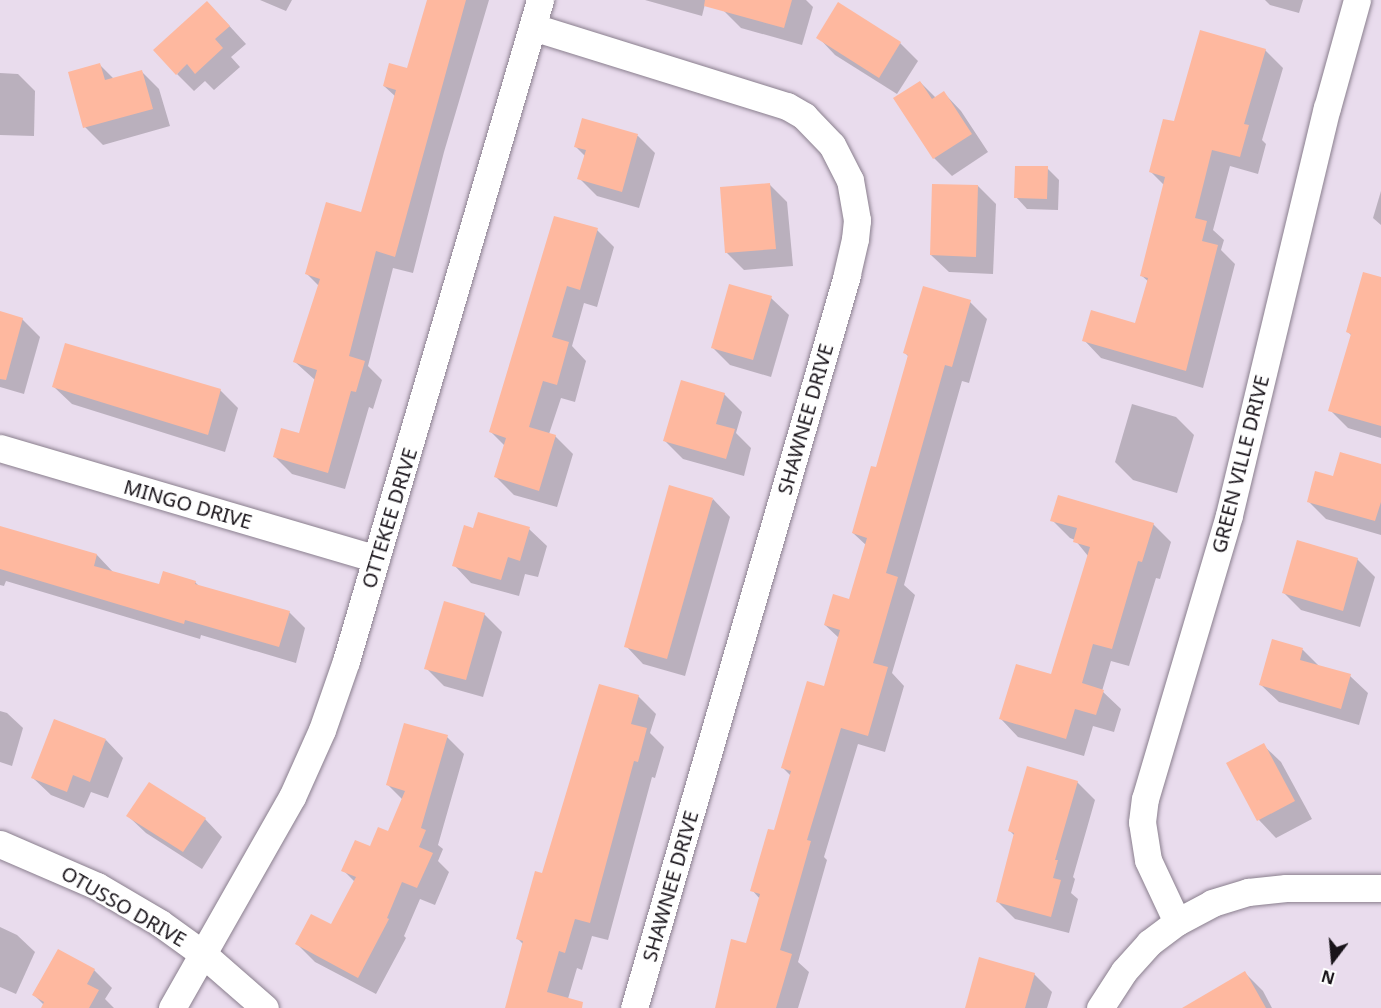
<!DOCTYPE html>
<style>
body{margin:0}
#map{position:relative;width:1381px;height:1008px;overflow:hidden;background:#e9dced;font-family:"Noto Sans",sans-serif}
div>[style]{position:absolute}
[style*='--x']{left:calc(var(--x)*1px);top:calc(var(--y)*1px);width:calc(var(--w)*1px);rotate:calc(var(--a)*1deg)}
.shadow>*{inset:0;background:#0003}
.building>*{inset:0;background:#feb89f}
.roads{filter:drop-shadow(0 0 2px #8a7f8e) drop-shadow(0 0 2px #8a7f8e)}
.minor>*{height:27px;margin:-13.5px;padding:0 13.5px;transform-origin:13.5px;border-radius:13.5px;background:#fff}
span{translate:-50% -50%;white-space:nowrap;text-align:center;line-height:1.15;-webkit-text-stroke:5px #fff;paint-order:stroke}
.street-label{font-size:20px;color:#19141a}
.north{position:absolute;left:1303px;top:930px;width:60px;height:60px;-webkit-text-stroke:4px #fff;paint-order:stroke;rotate:196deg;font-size:16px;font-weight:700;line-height:24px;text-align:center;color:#19141a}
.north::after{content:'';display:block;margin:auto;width:21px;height:27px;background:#19141a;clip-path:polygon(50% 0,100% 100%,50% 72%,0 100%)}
</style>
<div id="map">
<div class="shadow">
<i style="clip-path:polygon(260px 0,292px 0,286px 11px)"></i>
<i style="clip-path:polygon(428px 0,489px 0,444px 152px,413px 273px,393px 268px,368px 366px,382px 380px,373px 409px,369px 407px,345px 489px,292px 474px,275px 457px,300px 435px,315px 380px,295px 362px,319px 286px,307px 274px,362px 214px,396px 97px,384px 86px,408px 70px)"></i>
<i style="clip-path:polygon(645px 0,706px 0,702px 16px)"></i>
<i style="clip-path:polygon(726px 0,806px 0,813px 7px,802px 45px,741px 28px,723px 10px)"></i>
<i style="clip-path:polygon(1265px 0,1303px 0,1299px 13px,1270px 5px)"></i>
<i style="clip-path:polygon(839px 4px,900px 43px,918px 61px,897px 94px,835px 55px,818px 37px)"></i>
<i style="clip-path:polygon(224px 20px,246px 44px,231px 57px,240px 67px,214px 90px,205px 81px,194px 91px,177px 74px)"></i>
<i style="clip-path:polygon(1265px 50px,1283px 68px,1262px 140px,1266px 144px,1258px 174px,1230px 166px,1213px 230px,1224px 240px,1221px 250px,1235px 264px,1203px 388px,1101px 358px,1084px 340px,1136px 325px,1149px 282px,1142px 276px,1164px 185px,1151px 172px,1175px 123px)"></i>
<i style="clip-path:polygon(100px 65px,114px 79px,141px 71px,159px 89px,170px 126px,103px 145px,85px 127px)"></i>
<i style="clip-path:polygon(0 73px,18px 74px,35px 91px,34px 136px,0 135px)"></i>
<i style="clip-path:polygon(920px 82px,936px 98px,944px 93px,961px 111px,988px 152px,952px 176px,934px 158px)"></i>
<i style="clip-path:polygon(583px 120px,638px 136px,655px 153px,639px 208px,597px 196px,579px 178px,585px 156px,576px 147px)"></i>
<i style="clip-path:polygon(1047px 168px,1059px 180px,1058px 210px,1027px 209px,1016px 197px)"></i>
<i style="clip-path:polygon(770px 185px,787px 202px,793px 266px,744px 270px,726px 252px)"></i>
<i style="clip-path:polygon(978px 186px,996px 204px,993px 274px,949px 272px,931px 255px)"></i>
<i style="clip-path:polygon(1381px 191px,1381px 225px,1373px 218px)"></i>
<i style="clip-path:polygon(555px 218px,597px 230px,614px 247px,597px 307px,584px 303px,572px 346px,586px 361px,575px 402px,561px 398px,549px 434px,555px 436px,573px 454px,557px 507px,514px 495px,496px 477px,505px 446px,491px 432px)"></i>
<i style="clip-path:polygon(1381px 278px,1381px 438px,1348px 428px,1330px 410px,1352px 336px,1348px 332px)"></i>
<i style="clip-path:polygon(771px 298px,789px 315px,771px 377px,730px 365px,712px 347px)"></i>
<i style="clip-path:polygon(970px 302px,987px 319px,969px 383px,962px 381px,904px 585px,915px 595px,892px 673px,904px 686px,885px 752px,858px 744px,824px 857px,827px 860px,798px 962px,809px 972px,798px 1008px,716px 1008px,733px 940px,747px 945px,760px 899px,752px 890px,775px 832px,791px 776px,783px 768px,825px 688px,839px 638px,825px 625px,850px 600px,867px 546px,853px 533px,877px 469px,909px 357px,905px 353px)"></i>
<i style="clip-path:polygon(0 313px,22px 319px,40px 337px,24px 394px,0 387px)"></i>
<i style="clip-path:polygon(54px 387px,220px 390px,238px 408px,225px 452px,72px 404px)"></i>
<i style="clip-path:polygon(724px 394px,742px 412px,736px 433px,751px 448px,744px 476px,683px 459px,665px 441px)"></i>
<i style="clip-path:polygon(1132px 404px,1176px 417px,1194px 435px,1177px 493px,1133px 480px,1115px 462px)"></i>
<i style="clip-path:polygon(1381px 466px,1381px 535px,1326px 519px,1308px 501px)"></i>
<i style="clip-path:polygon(713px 499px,730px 517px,685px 676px,643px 664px,626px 646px)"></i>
<i style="clip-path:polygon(1052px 520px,1153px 524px,1171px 542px,1160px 579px,1156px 578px,1129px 666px,1111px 661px,1102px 691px,1121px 709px,1114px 732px,1093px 726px,1084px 756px,1018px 737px,1001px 719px,1052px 676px,1088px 556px,1075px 540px,1070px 538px)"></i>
<i style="clip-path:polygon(0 528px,97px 555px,113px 572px,161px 586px,195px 582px,200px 587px,289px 612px,305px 628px,296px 663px,201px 635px,200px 639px,6px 581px,4px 586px,0 585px)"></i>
<i style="clip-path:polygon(529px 529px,547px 546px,538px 577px,525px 574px,519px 596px,471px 583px,454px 565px,474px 530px)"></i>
<i style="clip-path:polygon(1357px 559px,1375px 577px,1360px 627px,1301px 610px,1284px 593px)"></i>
<i style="clip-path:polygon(484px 614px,502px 632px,483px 697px,444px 686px,426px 668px)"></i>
<i style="clip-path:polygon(1273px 641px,1303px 650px,1320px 667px,1350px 676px,1368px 693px,1359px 725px,1279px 702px,1261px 685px)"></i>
<i style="clip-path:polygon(638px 696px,656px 714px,650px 733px,664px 747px,655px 778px,652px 777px,608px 940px,592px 936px,582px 970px,577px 968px,567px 1002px,573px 1008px,506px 1008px,524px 945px,517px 938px,543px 874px)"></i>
<i style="clip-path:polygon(0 711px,7px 713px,23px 728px,12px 766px,0 762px)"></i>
<i style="clip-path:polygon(447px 737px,464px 754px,438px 845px,443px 849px,438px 861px,449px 872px,435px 905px,420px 899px,404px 936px,406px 938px,376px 994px,315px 962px,297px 944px,332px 926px,355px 882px,343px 870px,389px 833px,403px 800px,388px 785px)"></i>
<i style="clip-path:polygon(106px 740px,123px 758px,108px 798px,91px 792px,84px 808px,51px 795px,33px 778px)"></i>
<i style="clip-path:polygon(1263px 745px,1281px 762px,1312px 819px,1276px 838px,1259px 820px,1228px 764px)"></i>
<i style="clip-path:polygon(1077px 782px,1095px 800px,1073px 877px,1075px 879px,1071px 893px,1078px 899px,1069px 933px,1015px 919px,997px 901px,1015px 836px,1010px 831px)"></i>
<i style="clip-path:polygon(128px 816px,205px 819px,222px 837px,202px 869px,146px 833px)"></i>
<i style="clip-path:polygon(0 927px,17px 935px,35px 952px,16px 994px,0 987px)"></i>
<i style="clip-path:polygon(94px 970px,112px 988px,105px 999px,114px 1008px,43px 1008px,44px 1005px,34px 995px)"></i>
<i style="clip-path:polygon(1245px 973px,1263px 991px,1272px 1008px,1190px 1008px)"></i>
<i style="clip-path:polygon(1034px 974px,1052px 992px,1047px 1008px,966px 1008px)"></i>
</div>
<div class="building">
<i style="clip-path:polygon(427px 0,466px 0,395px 257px,376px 251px,349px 356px,365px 361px,356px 392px,351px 391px,328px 473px,273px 457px,281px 428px,299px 433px,317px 370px,293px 362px,320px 279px,305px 274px,326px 202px,361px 212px,396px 90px,383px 86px,389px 63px,407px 68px)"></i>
<i style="clip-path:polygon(705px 0,792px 0,784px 28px,704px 6px)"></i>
<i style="clip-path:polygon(207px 1px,230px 26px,215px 39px,223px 48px,195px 74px,187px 64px,176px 75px,153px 50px)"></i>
<i style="clip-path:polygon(838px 2px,901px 42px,879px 78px,816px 38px)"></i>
<i style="clip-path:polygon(1200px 30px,1266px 49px,1244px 124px,1249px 125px,1240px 157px,1212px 150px,1195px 218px,1207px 221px,1202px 241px,1218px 245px,1186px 371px,1082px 341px,1091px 310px,1135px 323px,1148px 278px,1140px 276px,1165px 177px,1149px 172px,1163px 119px,1174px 121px)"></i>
<i style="clip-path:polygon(100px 63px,105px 80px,142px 70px,153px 109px,83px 128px,68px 72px)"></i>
<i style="clip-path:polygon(920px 81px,932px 99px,944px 91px,972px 134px,933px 159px,893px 98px)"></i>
<i style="clip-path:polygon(582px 118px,638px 134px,622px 192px,577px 179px,586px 150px,574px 147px)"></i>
<i style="clip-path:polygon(1015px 166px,1048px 166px,1047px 199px,1014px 198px)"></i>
<i style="clip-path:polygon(770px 183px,776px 249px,725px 253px,720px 187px)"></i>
<i style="clip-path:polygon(932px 184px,978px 185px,976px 257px,930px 255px)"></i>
<i style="clip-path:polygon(554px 216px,598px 228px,580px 290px,567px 286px,552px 337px,569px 342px,557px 385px,543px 381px,529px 427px,556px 435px,539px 491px,494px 477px,506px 438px,489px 432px)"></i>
<i style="clip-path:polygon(1363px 272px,1381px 277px,1381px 426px,1328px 411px,1351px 334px,1346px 332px)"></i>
<i style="clip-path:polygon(729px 284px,772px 296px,753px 360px,711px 348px)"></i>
<i style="clip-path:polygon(923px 286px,971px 300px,952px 367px,945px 365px,886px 573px,898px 577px,873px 663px,888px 667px,868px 736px,841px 728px,807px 840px,811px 841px,780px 950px,792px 954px,776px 1008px,715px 1008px,731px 939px,746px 943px,760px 894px,750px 891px,768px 829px,774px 830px,791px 771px,781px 768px,807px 681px,824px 686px,840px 630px,824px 625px,833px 594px,849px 599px,867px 538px,852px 533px,871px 466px,876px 467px,908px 355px,903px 353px)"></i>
<i style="clip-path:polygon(0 311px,23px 318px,6px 380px,0 379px)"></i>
<i style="clip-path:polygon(65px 343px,221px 389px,208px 435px,52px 387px)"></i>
<i style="clip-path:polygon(681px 380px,725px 393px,716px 424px,735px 429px,726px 459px,663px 441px)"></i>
<i style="clip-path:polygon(1340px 452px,1381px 464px,1381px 502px,1375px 521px,1307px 502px,1315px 471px,1333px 476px)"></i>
<i style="clip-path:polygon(669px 485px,713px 498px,667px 659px,624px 647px)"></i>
<i style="clip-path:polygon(1058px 495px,1154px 523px,1142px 562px,1138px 561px,1112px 649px,1093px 644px,1082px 683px,1104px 690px,1096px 715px,1075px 709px,1066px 739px,999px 719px,1016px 664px,1051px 674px,1090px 547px,1073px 542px,1077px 528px,1050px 521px)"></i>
<i style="clip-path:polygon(478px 512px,530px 527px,520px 561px,508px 557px,501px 580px,452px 566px,464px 525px,473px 528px)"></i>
<i style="clip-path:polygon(0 526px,97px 554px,94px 566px,159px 584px,163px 571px,196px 581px,195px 584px,290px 611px,279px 647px,185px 620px,184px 624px,0 569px)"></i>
<i style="clip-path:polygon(1297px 540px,1358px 558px,1343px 611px,1282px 593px)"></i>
<i style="clip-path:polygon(444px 601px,485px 613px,466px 680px,424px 669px)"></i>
<i style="clip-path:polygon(1272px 639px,1303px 648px,1300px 660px,1351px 674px,1341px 709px,1259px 685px)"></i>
<i style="clip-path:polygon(599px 684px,639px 695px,631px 724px,647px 728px,638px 762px,634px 761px,590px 923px,575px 919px,565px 953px,559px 951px,547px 992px,583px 1002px,582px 1008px,505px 1008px,523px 941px,516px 939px,535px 871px,542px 873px)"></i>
<i style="clip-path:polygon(54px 719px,106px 739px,90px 782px,73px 775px,67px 792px,31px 778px)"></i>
<i style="clip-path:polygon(404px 723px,448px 735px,421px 828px,426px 830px,419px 847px,433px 853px,417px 888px,402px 882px,387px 918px,389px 919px,358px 978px,295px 944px,311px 914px,331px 924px,356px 877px,341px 871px,355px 840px,370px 846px,378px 827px,388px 831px,405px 791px,386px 785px)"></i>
<i style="clip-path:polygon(1264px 743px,1295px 801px,1257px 821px,1226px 763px)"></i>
<i style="clip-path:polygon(1027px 766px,1078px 781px,1055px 860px,1058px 860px,1053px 878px,1061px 880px,1051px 917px,996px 902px,1014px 833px,1008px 831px)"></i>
<i style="clip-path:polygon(149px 782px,206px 818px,183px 852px,126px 816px)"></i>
<i style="clip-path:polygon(58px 949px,95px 969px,87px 984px,99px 990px,89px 1008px,41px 1008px,44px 1002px,32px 995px)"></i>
<i style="clip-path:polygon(979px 957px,1035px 973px,1025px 1008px,965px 1008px)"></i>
<i style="clip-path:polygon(1245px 971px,1266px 1008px,1182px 1008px)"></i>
</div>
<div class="roads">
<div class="minor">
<i style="--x:533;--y:27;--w:266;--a:17.3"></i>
<i style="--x:787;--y:106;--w:20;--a:30"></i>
<i style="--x:804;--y:116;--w:40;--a:46"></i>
<i style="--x:832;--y:145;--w:39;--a:63"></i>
<i style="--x:850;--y:180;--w:41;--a:80.1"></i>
<i style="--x:857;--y:220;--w:19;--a:96"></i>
<i style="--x:855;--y:239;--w:37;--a:103"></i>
<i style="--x:847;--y:275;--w:763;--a:106.2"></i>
<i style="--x:0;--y:448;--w:392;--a:16.4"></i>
<i style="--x:0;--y:844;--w:106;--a:23.4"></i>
<i style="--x:97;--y:886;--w:73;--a:30.4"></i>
<i style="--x:160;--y:923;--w:53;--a:35.8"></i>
<i style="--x:203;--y:954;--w:82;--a:41.1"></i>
<i style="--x:1177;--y:922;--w:68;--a:-115.1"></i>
<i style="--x:1148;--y:860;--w:38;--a:-99"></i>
<i style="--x:1142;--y:822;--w:23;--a:-83"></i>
<i style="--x:1145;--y:799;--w:296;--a:-73.5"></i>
<i style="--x:1229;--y:515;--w:419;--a:-76.5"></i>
<i style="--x:1327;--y:108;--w:112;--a:-74.5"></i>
<i style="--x:172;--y:1008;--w:243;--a:-60.4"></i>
<i style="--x:292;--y:797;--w:73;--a:-65.9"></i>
<i style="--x:322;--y:730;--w:73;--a:-70.8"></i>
<i style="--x:346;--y:661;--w:689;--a:-73.64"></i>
<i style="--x:1100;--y:1008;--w:44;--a:-57"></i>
<i style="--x:1124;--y:971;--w:38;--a:-48"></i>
<i style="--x:1149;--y:943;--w:35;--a:-37"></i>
<i style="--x:1177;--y:922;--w:40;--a:-28"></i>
<i style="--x:1212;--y:903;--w:38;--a:-17"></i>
<i style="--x:1248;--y:892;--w:38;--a:-6"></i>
<i style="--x:1286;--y:888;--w:95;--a:0"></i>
</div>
</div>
<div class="street-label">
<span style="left:805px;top:419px;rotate:-74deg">SHAWNEE DRIVE</span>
<span style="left:1240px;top:464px;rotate:-76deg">GREEN VILLE DRIVE</span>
<span style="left:188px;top:504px;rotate:16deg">MINGO DRIVE</span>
<span style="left:389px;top:518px;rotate:-73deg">OTTEKEE DRIVE</span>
<span style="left:670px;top:886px;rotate:-74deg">SHAWNEE DRIVE</span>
<span style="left:124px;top:906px;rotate:30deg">OTUSSO DRIVE</span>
</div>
<div class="north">N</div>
</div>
